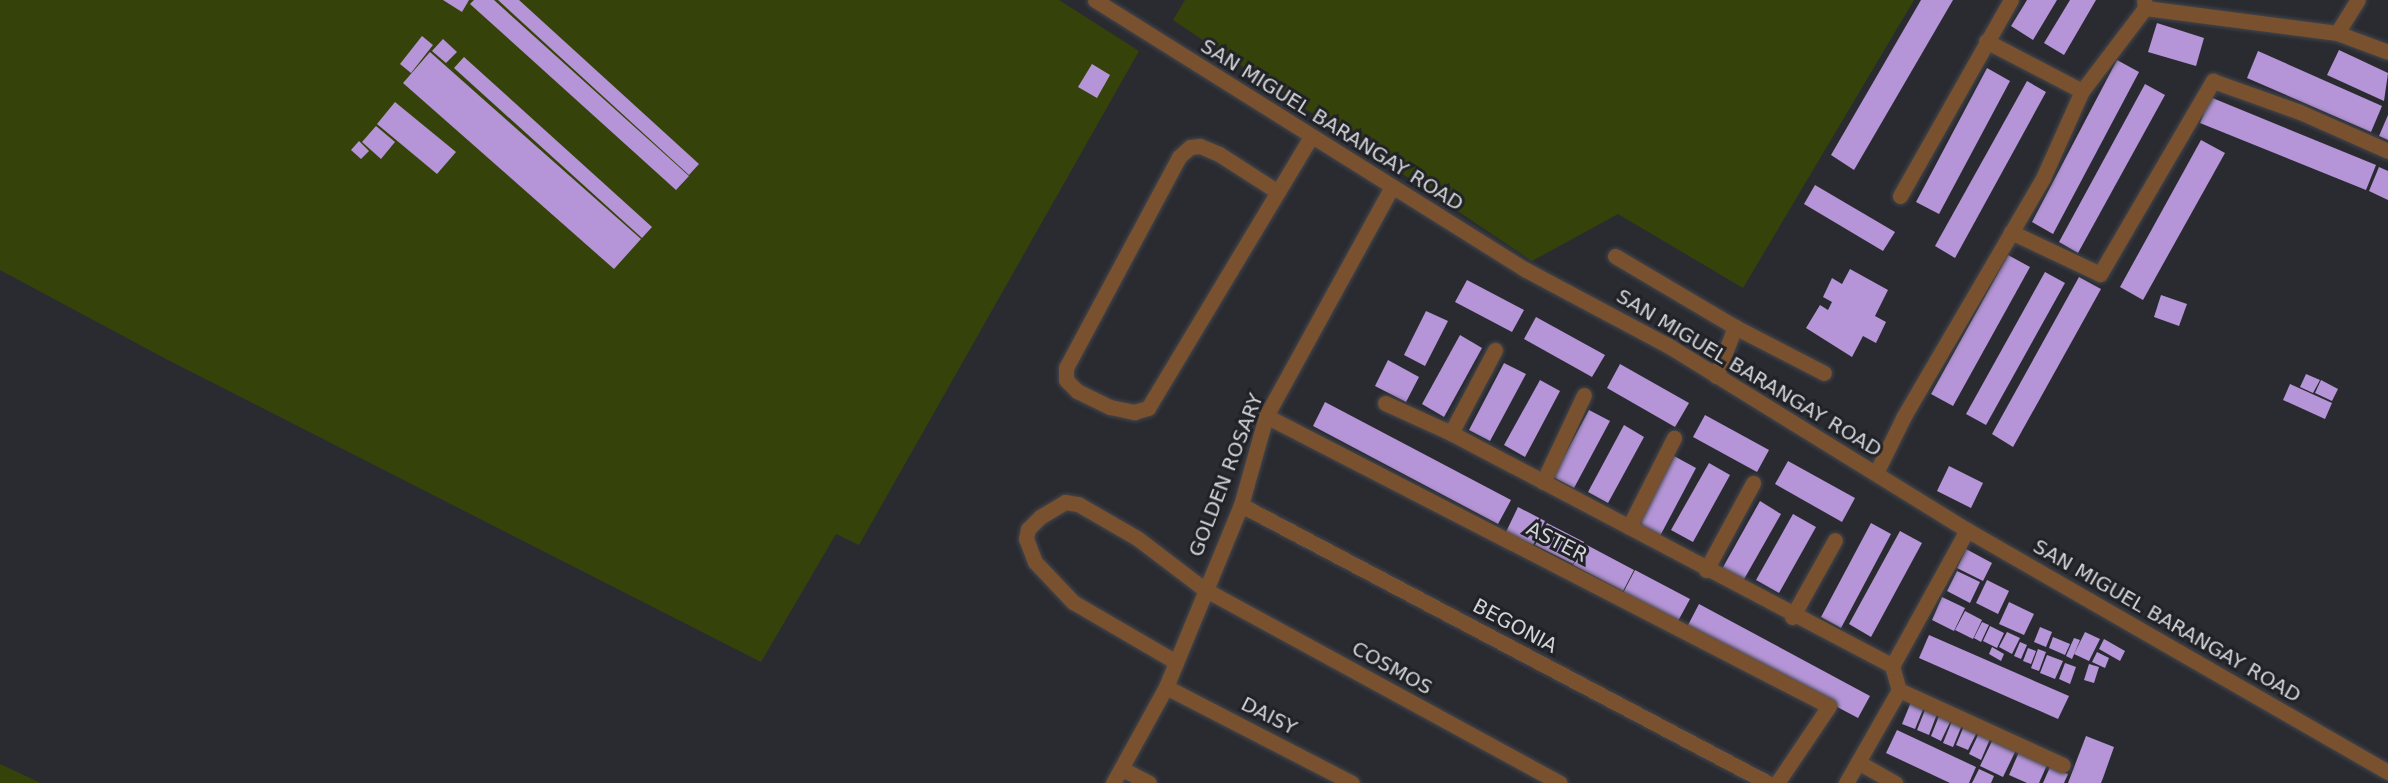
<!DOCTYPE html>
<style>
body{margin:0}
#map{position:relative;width:2388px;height:783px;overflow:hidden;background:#292b31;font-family:"DejaVu Sans",sans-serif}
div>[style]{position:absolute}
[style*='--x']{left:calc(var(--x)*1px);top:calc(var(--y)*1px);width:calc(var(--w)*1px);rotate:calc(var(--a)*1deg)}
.green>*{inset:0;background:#35430a}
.building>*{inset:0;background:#b595d8}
.roads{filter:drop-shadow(0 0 2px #44464c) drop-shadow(0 0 2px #44464c)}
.street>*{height:15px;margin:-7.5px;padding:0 7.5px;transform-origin:7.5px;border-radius:7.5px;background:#79512f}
span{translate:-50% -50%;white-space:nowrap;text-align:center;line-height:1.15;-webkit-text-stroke:6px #202227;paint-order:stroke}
.street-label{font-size:20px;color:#d2d4d7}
</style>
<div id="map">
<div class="green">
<i style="clip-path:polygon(0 0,1059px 0,1139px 51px,859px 545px,836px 534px,761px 662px,166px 359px,0 270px)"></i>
<i style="clip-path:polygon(1185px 0,1914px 0,1743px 288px,1618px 214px,1532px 261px,1173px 20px)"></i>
<i style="clip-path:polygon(0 764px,41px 783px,0 783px)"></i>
</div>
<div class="building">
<i style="clip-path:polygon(443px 0,469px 0,462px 12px)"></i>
<i style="clip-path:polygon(474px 0,494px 0,689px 176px,676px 190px,470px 4px)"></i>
<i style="clip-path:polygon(498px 0,519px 0,699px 164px,689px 175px)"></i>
<i style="clip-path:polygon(1921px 0,1953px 0,1854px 170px,1831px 155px)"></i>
<i style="clip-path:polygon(2027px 0,2057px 0,2033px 40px,2011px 26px)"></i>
<i style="clip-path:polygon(2070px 0,2096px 0,2064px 55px,2044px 43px)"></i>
<i style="clip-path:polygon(2157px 23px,2204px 38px,2196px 66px,2148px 52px)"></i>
<i style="clip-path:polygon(422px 36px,433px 45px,411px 73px,400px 64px)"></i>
<i style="clip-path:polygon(443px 39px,457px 52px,446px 63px,432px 51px)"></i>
<i style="clip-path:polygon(2339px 50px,2388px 73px,2384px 101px,2327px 75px)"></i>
<i style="clip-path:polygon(2258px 51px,2382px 106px,2371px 132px,2247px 78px)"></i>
<i style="clip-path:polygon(430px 52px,641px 239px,614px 269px,403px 83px)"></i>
<i style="clip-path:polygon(464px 57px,652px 227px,642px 238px,454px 68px)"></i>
<i style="clip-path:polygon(2117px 60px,2139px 72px,2053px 234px,2032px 222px)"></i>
<i style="clip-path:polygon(1092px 64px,1110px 75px,1097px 98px,1078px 87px)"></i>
<i style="clip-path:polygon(1987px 68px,2010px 81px,1939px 214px,1916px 202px)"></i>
<i style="clip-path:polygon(2027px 81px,2046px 92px,1955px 258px,1935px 246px)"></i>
<i style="clip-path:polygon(2145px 84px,2165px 95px,2078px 253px,2059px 242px)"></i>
<i style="clip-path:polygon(2210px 97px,2376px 165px,2366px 190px,2200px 123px)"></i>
<i style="clip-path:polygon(395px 102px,456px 152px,437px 174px,377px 124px)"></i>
<i style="clip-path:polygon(2388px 115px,2388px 140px,2379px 136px)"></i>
<i style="clip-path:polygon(376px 126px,395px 142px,381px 159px,362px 142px)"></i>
<i style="clip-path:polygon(2201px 140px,2225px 153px,2143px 300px,2120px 287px)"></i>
<i style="clip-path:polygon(359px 141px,369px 151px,361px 159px,351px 150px)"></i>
<i style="clip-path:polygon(2379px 167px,2388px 171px,2388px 200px,2369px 191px)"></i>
<i style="clip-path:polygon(1815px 185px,1895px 232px,1883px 251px,1804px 204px)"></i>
<i style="clip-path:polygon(2008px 255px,2030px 267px,1953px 406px,1931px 394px)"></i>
<i style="clip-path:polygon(1850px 269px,1888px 290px,1875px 316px,1886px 322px,1876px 343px,1863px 336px,1852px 357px,1806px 328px,1820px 305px,1828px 310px,1832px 302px,1823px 297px,1832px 278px,1842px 284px)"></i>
<i style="clip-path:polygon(2045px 272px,2065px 283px,1986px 425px,1966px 414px)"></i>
<i style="clip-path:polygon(2079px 277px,2101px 289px,2013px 447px,1992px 434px)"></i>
<i style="clip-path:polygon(1467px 280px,1524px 310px,1512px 332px,1455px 302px)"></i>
<i style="clip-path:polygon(2161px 295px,2187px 304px,2179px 326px,2154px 317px)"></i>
<i style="clip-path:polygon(1426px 311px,1448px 321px,1425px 366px,1404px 355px)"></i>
<i style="clip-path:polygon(1536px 317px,1605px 355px,1592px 377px,1524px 339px)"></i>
<i style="clip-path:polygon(1460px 335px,1482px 348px,1444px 417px,1422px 404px)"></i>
<i style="clip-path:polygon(1388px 360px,1419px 377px,1406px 402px,1375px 386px)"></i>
<i style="clip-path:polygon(1504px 363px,1526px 374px,1490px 441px,1469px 430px)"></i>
<i style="clip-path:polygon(1620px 364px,1689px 403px,1675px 427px,1607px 388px)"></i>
<i style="clip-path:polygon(2306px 374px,2320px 380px,2313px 393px,2300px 387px)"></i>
<i style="clip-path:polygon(1540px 380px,1560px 391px,1525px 457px,1504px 445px)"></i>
<i style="clip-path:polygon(2321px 380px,2338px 389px,2332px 401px,2315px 393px)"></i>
<i style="clip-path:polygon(2290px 384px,2332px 403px,2325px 419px,2283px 400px)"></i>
<i style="clip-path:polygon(1325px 402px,1511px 500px,1498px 524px,1313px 426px)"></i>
<i style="clip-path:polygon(1589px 410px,1610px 421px,1574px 488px,1553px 477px)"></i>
<i style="clip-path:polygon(1705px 415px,1769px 450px,1757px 472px,1693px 437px)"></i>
<i style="clip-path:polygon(1624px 425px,1644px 437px,1608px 503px,1588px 492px)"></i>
<i style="clip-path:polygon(1674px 456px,1696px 468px,1660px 536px,1638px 524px)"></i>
<i style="clip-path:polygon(1788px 461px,1855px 498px,1842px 522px,1775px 484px)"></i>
<i style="clip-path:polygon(1709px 463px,1730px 475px,1693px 542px,1671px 530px)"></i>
<i style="clip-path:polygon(1949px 466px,1983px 483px,1971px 508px,1937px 491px)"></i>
<i style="clip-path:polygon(1760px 501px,1781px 514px,1743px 581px,1722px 569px)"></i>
<i style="clip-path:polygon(1518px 507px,1545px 521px,1533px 545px,1506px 532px)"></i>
<i style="clip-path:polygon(1793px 514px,1816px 527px,1779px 593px,1756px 580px)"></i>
<i style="clip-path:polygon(1547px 523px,1584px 542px,1573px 564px,1535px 545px)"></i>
<i style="clip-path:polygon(1871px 523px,1891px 534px,1841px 628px,1821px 617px)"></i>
<i style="clip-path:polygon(1900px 531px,1922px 543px,1871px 637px,1849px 624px)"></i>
<i style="clip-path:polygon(1585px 544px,1634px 570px,1623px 591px,1573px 565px)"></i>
<i style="clip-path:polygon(1966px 549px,1992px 563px,1983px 581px,1957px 568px)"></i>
<i style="clip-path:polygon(1635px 570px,1690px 599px,1678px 621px,1623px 593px)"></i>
<i style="clip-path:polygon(1957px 571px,1980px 582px,1970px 603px,1947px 591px)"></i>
<i style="clip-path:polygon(1987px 580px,2009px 591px,1998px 614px,1976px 603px)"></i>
<i style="clip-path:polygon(1942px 597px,1965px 608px,1954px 631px,1932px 620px)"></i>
<i style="clip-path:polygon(2009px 602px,2034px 614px,2024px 635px,1999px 624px)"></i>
<i style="clip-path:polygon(1699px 604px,1870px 696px,1858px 718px,1687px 627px)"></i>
<i style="clip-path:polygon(1965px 611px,1982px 620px,1973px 639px,1955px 630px)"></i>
<i style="clip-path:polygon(1982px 622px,1989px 625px,1981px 642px,1974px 638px)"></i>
<i style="clip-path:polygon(1990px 626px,2004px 633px,1997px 648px,1983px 641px)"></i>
<i style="clip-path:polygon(2040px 627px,2052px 632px,2046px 647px,2034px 642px)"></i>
<i style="clip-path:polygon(2007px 632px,2020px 638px,2012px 654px,1999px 647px)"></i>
<i style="clip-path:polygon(2085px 632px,2100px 639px,2089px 661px,2074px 654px)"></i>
<i style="clip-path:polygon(1929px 635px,2069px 696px,2058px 719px,1919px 658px)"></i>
<i style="clip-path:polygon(2053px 637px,2070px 644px,2065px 655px,2049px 648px)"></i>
<i style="clip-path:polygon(2074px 638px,2080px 640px,2072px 659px,2066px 656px)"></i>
<i style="clip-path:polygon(2104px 639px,2125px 651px,2120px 661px,2099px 649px)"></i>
<i style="clip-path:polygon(2020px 642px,2027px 645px,2021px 659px,2014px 656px)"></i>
<i style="clip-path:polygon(1992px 647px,2004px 654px,2001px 661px,1989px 654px)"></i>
<i style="clip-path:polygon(2028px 648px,2036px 651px,2031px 664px,2023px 661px)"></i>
<i style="clip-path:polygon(2038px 649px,2046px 652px,2039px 671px,2031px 668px)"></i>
<i style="clip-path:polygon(2097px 652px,2109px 658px,2105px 668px,2092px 662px)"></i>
<i style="clip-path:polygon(2047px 655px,2063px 661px,2055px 679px,2040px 673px)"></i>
<i style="clip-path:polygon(2065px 663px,2076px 667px,2070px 684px,2059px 679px)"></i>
<i style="clip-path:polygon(2089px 664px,2099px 667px,2094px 683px,2084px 680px)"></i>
<i style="clip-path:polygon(1911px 702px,1924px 707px,1915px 729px,1902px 724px)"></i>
<i style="clip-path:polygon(1925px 710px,1937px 714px,1929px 735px,1917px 730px)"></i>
<i style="clip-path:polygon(1939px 716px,1951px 720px,1941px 741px,1931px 736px)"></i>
<i style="clip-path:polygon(1952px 721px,1962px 725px,1953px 747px,1943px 743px)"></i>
<i style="clip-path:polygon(1964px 726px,1977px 732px,1968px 750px,1956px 745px)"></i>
<i style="clip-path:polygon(1897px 730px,1976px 767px,1969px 783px,1950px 783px,1886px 753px)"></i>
<i style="clip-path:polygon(1979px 733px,1990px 739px,1981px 760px,1969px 754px)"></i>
<i style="clip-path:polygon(2086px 736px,2114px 747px,2103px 778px,2101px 783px,2068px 783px)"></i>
<i style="clip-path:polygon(1993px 739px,2016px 750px,2003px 777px,1980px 766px)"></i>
<i style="clip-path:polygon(2019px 752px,2047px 765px,2039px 783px,2027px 783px,2009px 775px)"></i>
<i style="clip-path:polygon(2050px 767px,2068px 774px,2064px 783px,2043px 783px)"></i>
<i style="clip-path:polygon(1979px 769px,1994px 776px,1991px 783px,1972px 783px)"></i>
</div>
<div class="roads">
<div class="street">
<i style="--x:1095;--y:0;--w:509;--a:32.07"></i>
<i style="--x:1526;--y:270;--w:162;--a:28"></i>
<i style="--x:1669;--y:346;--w:350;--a:31.7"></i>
<i style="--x:1967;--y:530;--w:486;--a:29.9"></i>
<i style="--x:2145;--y:8;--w:194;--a:7.4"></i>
<i style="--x:2337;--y:33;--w:54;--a:20.4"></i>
<i style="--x:2337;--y:33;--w:39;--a:-58"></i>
<i style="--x:1986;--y:41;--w:108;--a:27.5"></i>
<i style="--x:1278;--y:192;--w:70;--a:-147.2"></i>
<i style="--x:1219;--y:154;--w:21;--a:-157"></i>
<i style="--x:1200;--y:146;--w:10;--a:174"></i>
<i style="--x:1190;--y:147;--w:15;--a:138"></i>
<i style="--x:1179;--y:157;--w:239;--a:118.2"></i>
<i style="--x:1066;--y:368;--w:12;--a:90"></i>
<i style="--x:1066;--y:380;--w:16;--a:45"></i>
<i style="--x:1077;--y:391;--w:37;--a:26"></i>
<i style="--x:1110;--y:407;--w:25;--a:12"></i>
<i style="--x:1134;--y:412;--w:15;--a:-16"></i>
<i style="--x:1148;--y:408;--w:316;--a:-59"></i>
<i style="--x:1900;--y:196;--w:225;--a:-60.5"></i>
<i style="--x:2011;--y:232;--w:98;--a:25.3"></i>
<i style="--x:2100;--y:274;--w:224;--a:-59.7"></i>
<i style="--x:2213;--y:81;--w:92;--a:19.6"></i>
<i style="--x:2300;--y:112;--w:96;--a:23.9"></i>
<i style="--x:1615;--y:256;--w:139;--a:30.6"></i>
<i style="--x:1716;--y:376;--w:53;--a:-68.8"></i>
<i style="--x:1735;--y:327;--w:100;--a:27.3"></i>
<i style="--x:1385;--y:403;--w:72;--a:24.4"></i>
<i style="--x:1451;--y:433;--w:499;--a:27.8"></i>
<i style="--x:1892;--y:666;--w:25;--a:74"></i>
<i style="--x:1899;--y:690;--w:180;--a:24.6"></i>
<i style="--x:1266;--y:416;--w:633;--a:27.25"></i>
<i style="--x:1829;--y:706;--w:93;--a:124"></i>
<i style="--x:1451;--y:433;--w:94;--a:-62.1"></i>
<i style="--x:1876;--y:473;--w:64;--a:-63.8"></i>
<i style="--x:1904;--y:416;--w:276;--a:-59.7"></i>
<i style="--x:2043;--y:178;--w:95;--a:-65.9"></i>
<i style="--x:2082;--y:91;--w:104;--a:-52.8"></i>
<i style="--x:2145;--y:8;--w:8;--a:-97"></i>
<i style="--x:1543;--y:482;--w:96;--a:-64.8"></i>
<i style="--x:1241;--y:505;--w:596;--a:27.81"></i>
<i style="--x:1629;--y:527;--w:100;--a:-63.2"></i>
<i style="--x:1706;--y:570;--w:99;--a:-61.6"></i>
<i style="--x:1792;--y:617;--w:88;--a:-60.8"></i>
<i style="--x:1176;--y:662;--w:119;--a:-149.8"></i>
<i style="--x:1073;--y:602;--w:55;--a:-133.5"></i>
<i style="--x:1035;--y:562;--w:25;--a:-111"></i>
<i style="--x:1026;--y:539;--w:10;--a:-79"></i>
<i style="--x:1028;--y:529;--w:17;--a:-45"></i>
<i style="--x:1040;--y:517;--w:29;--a:-31"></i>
<i style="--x:1065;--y:502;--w:13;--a:9"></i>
<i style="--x:1078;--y:504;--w:68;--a:30"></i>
<i style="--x:1137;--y:538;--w:84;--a:37.3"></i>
<i style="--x:1204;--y:589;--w:405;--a:28.6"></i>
<i style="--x:1892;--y:666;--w:155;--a:-61.1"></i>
<i style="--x:1166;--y:687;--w:209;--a:27.3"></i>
<i style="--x:1858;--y:762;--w:43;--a:29.6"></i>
<i style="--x:1122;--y:769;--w:30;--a:27"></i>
<i style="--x:1113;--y:783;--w:110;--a:-61.1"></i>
<i style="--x:1166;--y:687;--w:197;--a:-67.6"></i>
<i style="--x:1241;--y:505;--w:92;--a:-74.3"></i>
<i style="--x:1266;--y:416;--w:261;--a:-61.2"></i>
<i style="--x:1846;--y:783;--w:107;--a:-60.3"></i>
</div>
</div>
<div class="street-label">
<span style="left:1332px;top:125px;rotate:32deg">SAN MIGUEL BARANGAY ROAD</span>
<span style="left:1749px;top:373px;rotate:31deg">SAN MIGUEL BARANGAY ROAD</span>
<span style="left:1226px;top:475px;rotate:-69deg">GOLDEN ROSARY</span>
<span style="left:1557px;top:542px;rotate:27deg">ASTER</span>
<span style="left:2167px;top:621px;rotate:30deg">SAN MIGUEL BARANGAY ROAD</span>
<span style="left:1515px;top:626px;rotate:28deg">BEGONIA</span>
<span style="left:1392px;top:668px;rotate:29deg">COSMOS</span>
<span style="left:1269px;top:716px;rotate:27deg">DAISY</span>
</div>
</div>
